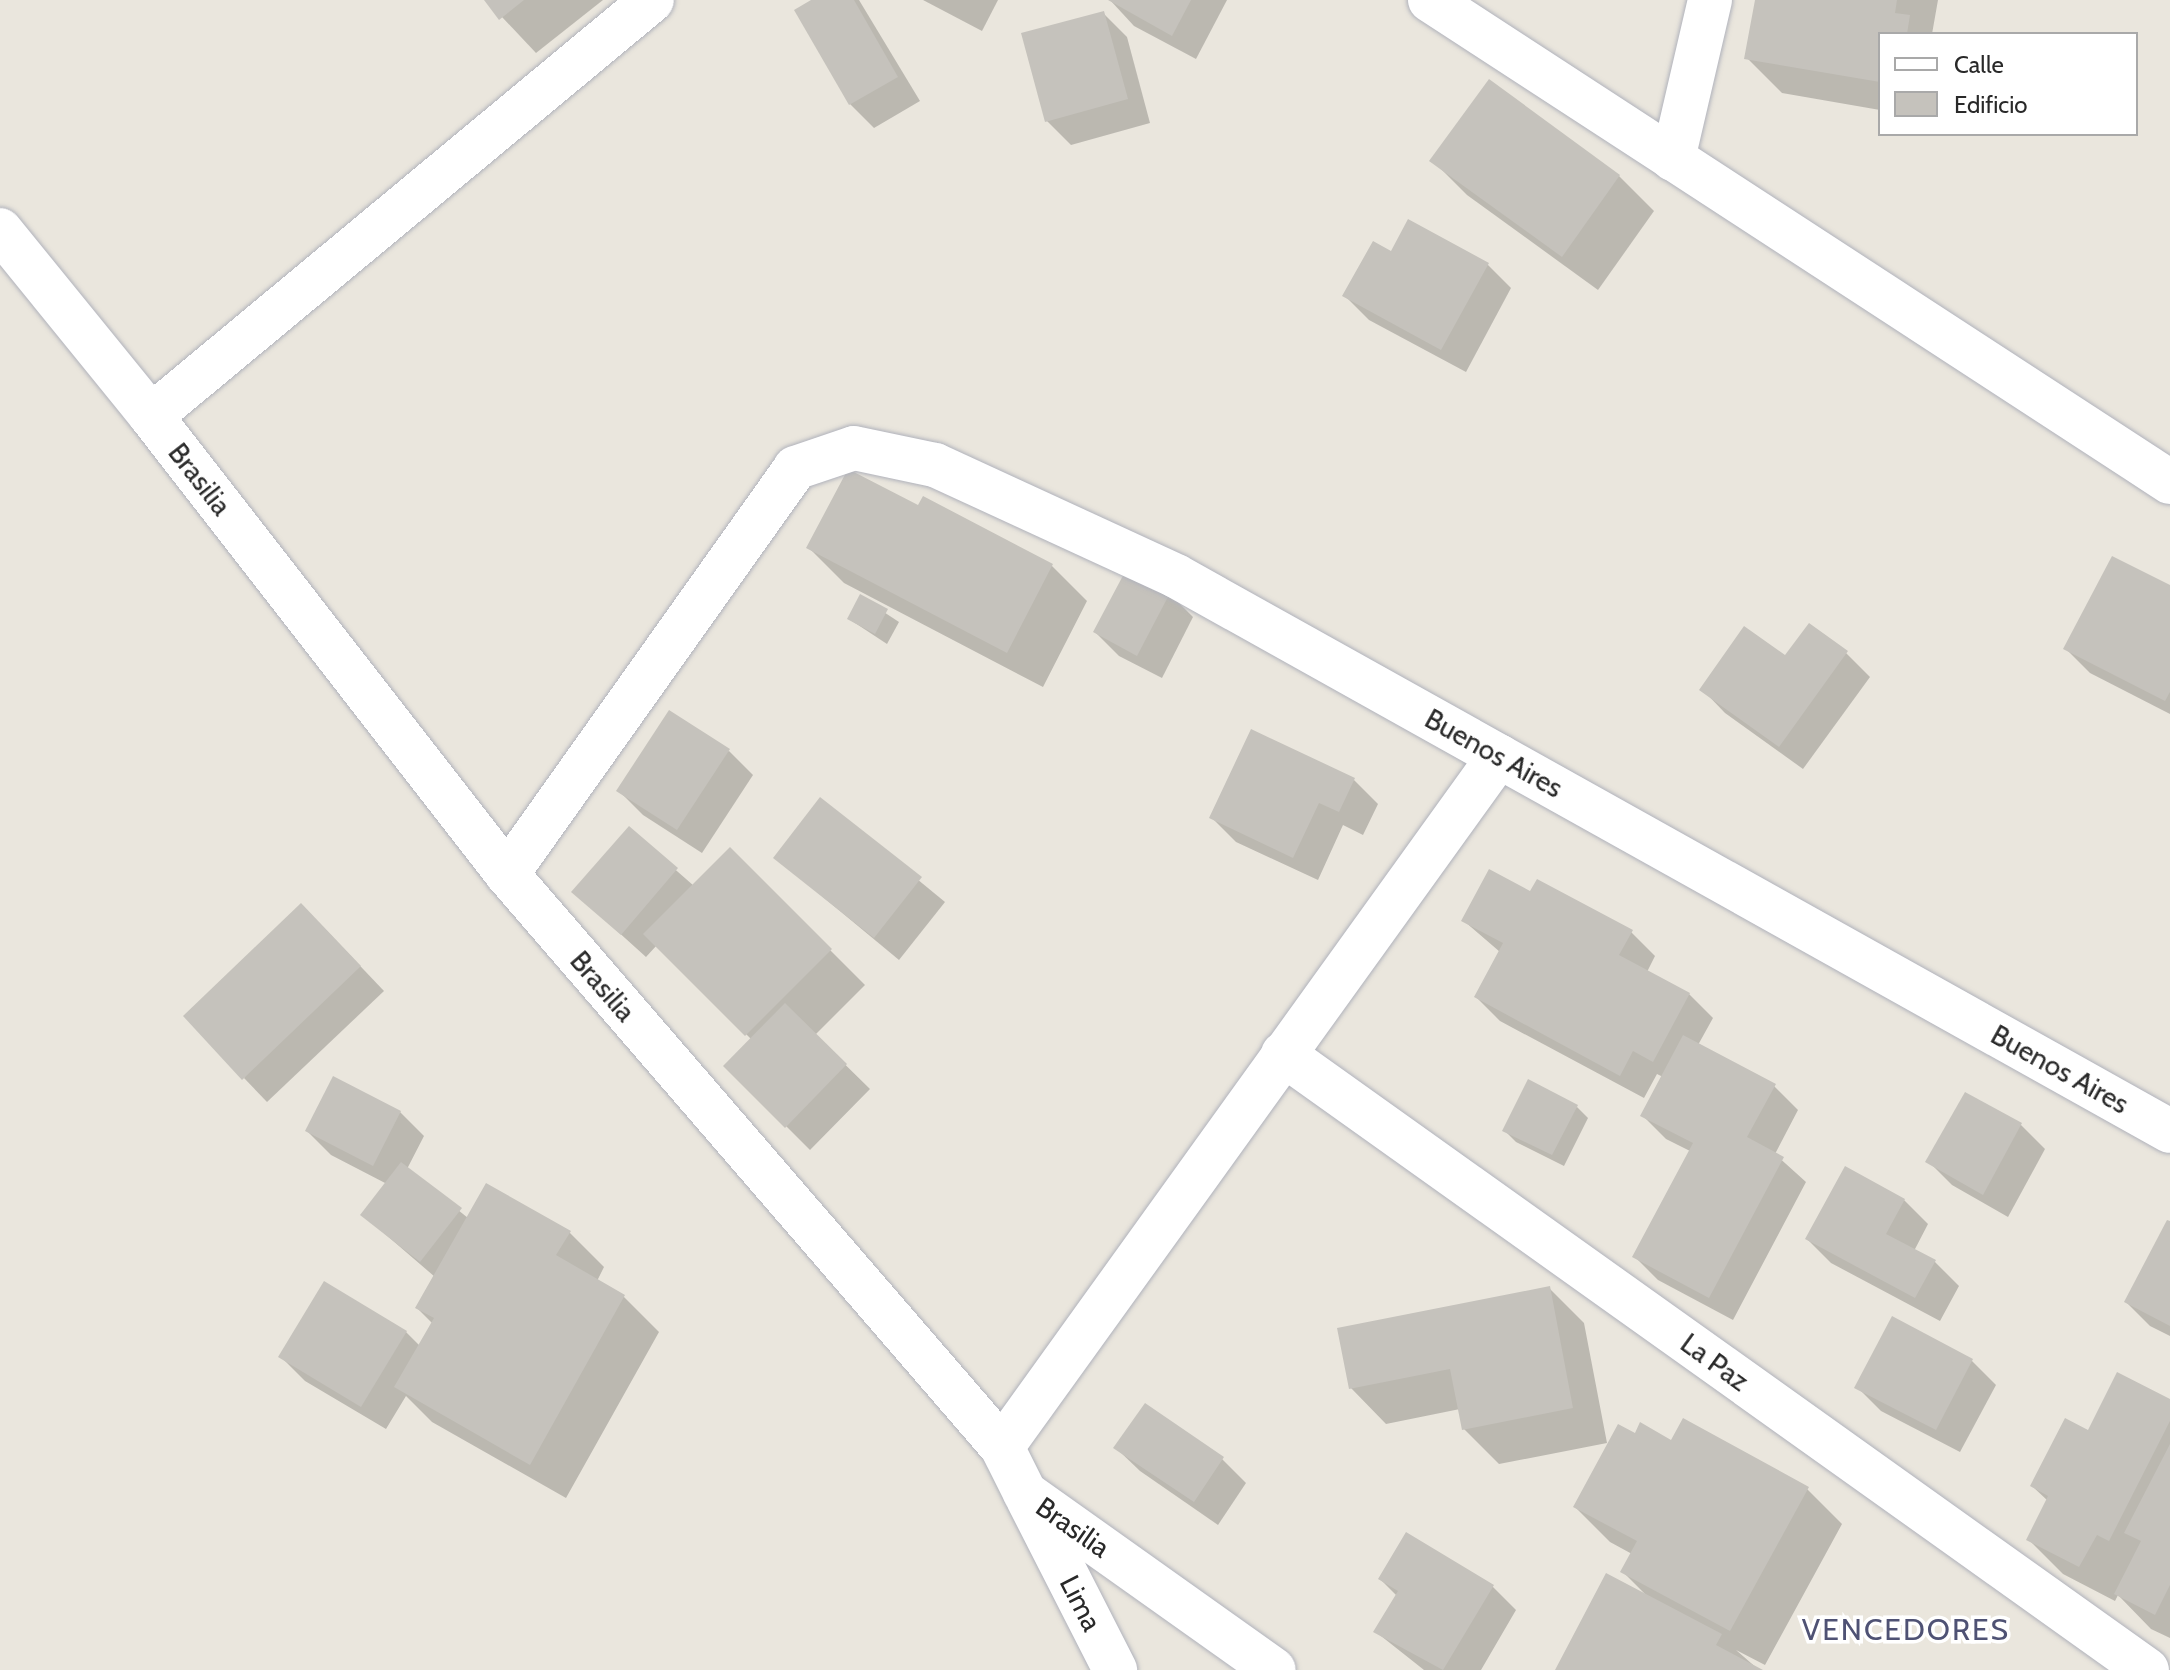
<!DOCTYPE html>
<style>
body{margin:0}
#map{position:relative;width:2170px;height:1670px;overflow:hidden;background:#eae6dd;font-family:Cabin,sans-serif}
div>[style]{position:absolute}
[style*='--x']{left:calc(var(--x)*1px);top:calc(var(--y)*1px);width:calc(var(--w)*1px);rotate:calc(var(--a)*1deg)}
.shadow>*{inset:0;background:#0003}
.building>*{inset:0;background:#c5c2bc}
.roads{filter:drop-shadow(0 0 2px #b0b2bb) drop-shadow(0 0 2px #b0b2bb)}
.minor>*{height:44px;margin:-22px;padding:0 22px;transform-origin:22px;border-radius:22px;background:#fff}
span{translate:-50% -50%;white-space:nowrap;text-align:center;line-height:1.15;-webkit-text-stroke:7px #fff;paint-order:stroke}
.street-label{font-size:28px;color:#292929}
.neighbourhood-label{font-size:30px;color:#4f5274;letter-spacing:2px}
.legend{position:absolute;left:1878px;top:32px;width:260px;height:104px;box-sizing:border-box;background:#fff;border:2px solid #a9a9a9;margin:0;padding:10px 14px;list-style:none;font-size:24px;color:#292929}
.legend li{display:flex;align-items:center;gap:16px;height:40px}
.legend b{width:40px;border:2px solid #a9a9a9}
</style>
<div id="map">
<div class="shadow">
<i style="clip-path:polygon(486px 0,603px 0,536px 53px)"></i>
<i style="clip-path:polygon(815px 0,859px 0,920px 101px,874px 128px,850px 104px)"></i>
<i style="clip-path:polygon(923px 0,998px 0,982px 31px)"></i>
<i style="clip-path:polygon(1110px 0,1227px 0,1196px 59px,1134px 26px)"></i>
<i style="clip-path:polygon(1757px 0,1938px 0,1932px 34px,1880px 34px,1880px 110px,1782px 93px,1747px 58px)"></i>
<i style="clip-path:polygon(1103px 13px,1127px 37px,1150px 123px,1071px 145px,1047px 121px)"></i>
<i style="clip-path:polygon(1432px 160px,1619px 176px,1654px 211px,1598px 290px,1467px 195px)"></i>
<i style="clip-path:polygon(1392px 254px,1487px 264px,1511px 288px,1466px 372px,1369px 320px,1345px 296px)"></i>
<i style="clip-path:polygon(924px 499px,1052px 566px,1087px 601px,1043px 687px,844px 583px,809px 548px,919px 508px)"></i>
<i style="clip-path:polygon(2170px 587px,2170px 714px,2090px 673px,2066px 649px)"></i>
<i style="clip-path:polygon(1169px 593px,1193px 617px,1162px 678px,1119px 656px,1095px 632px)"></i>
<i style="clip-path:polygon(861px 597px,899px 622px,887px 644px,849px 619px)"></i>
<i style="clip-path:polygon(1846px 653px,1870px 677px,1803px 769px,1725px 713px,1702px 689px,1785px 658px)"></i>
<i style="clip-path:polygon(729px 751px,753px 775px,702px 853px,643px 815px,619px 791px)"></i>
<i style="clip-path:polygon(1354px 780px,1378px 804px,1363px 835px,1343px 825px,1318px 880px,1236px 842px,1212px 818px)"></i>
<i style="clip-path:polygon(821px 800px,945px 902px,899px 960px,776px 858px)"></i>
<i style="clip-path:polygon(629px 829px,694px 886px,730px 850px,865px 985px,815px 1035px,870px 1089px,810px 1150px,726px 1066px,752px 1040px,657px 945px,646px 957px,574px 892px)"></i>
<i style="clip-path:polygon(1531px 893px,1631px 932px,1655px 956px,1647px 972px,1689px 994px,1713px 1018px,1698px 1045px,1774px 1086px,1798px 1110px,1775px 1154px,1806px 1182px,1733px 1320px,1658px 1280px,1634px 1256px,1690px 1151px,1666px 1139px,1642px 1115px,1663px 1077px,1657px 1074px,1644px 1098px,1500px 1021px,1476px 997px,1500px 952px,1464px 921px)"></i>
<i style="clip-path:polygon(325px 929px,384px 991px,267px 1102px,244px 1078px)"></i>
<i style="clip-path:polygon(1966px 1094px,2021px 1125px,2045px 1149px,2008px 1217px,1952px 1185px,1928px 1161px)"></i>
<i style="clip-path:polygon(1577px 1107px,1588px 1118px,1564px 1166px,1516px 1142px,1505px 1131px)"></i>
<i style="clip-path:polygon(400px 1112px,424px 1136px,407px 1169px,468px 1218px,569px 1232px,604px 1267px,597px 1281px,624px 1297px,659px 1332px,566px 1498px,432px 1422px,406px 1396px,386px 1429px,305px 1381px,281px 1357px,406px 1332px,420px 1346px,433px 1324px,417px 1308px,435px 1277px,363px 1215px,387px 1184px,331px 1155px,307px 1131px)"></i>
<i style="clip-path:polygon(1904px 1200px,1928px 1224px,1914px 1251px,1935px 1262px,1959px 1286px,1940px 1321px,1831px 1263px,1807px 1239px)"></i>
<i style="clip-path:polygon(2170px 1223px,2170px 1336px,2150px 1326px,2126px 1302px)"></i>
<i style="clip-path:polygon(1549px 1288px,1584px 1323px,1607px 1443px,1499px 1464px,1464px 1429px,1460px 1409px,1386px 1424px,1351px 1388px)"></i>
<i style="clip-path:polygon(1893px 1319px,1972px 1361px,1996px 1385px,1960px 1452px,1881px 1411px,1857px 1387px)"></i>
<i style="clip-path:polygon(2170px 1401px,2170px 1638px,2151px 1629px,2118px 1595px,2115px 1601px,2063px 1574px,2028px 1539px,2048px 1501px,2032px 1486px,2089px 1432px)"></i>
<i style="clip-path:polygon(1635px 1436px,1672px 1443px,1807px 1489px,1842px 1524px,1765px 1665px,1736px 1650px,1759px 1670px,1557px 1670px,1646px 1595px,1623px 1572px,1632px 1554px,1610px 1542px,1575px 1507px)"></i>
<i style="clip-path:polygon(1116px 1448px,1222px 1459px,1246px 1483px,1218px 1525px,1140px 1471px)"></i>
<i style="clip-path:polygon(1380px 1579px,1492px 1586px,1516px 1610px,1481px 1670px,1424px 1670px,1376px 1632px,1397px 1596px)"></i>
</div>
<div class="building">
<i style="clip-path:polygon(484px 0,524px 0,499px 20px)"></i>
<i style="clip-path:polygon(811px 0,854px 0,898px 77px,849px 105px,794px 10px)"></i>
<i style="clip-path:polygon(1108px 0,1191px 0,1172px 36px)"></i>
<i style="clip-path:polygon(1755px 0,1897px 0,1895px 13px,1910px 15px,1907px 34px,1880px 34px,1880px 82px,1744px 59px)"></i>
<i style="clip-path:polygon(1104px 11px,1128px 99px,1045px 122px,1021px 33px)"></i>
<i style="clip-path:polygon(1489px 79px,1620px 175px,1562px 257px,1429px 161px)"></i>
<i style="clip-path:polygon(1408px 219px,1489px 263px,1441px 350px,1342px 296px,1373px 241px,1391px 251px)"></i>
<i style="clip-path:polygon(848px 469px,918px 505px,923px 496px,1053px 564px,1007px 653px,806px 548px)"></i>
<i style="clip-path:polygon(2112px 556px,2170px 585px,2170px 692px,2165px 701px,2063px 649px)"></i>
<i style="clip-path:polygon(1127px 568px,1171px 591px,1137px 656px,1093px 632px)"></i>
<i style="clip-path:polygon(860px 594px,888px 609px,875px 634px,847px 619px)"></i>
<i style="clip-path:polygon(1809px 623px,1848px 651px,1779px 747px,1699px 690px,1744px 626px,1785px 655px)"></i>
<i style="clip-path:polygon(669px 710px,730px 749px,677px 830px,616px 791px)"></i>
<i style="clip-path:polygon(1251px 729px,1355px 778px,1339px 812px,1319px 803px,1293px 858px,1209px 818px)"></i>
<i style="clip-path:polygon(820px 797px,922px 877px,874px 938px,773px 858px)"></i>
<i style="clip-path:polygon(629px 826px,678px 868px,621px 935px,571px 892px)"></i>
<i style="clip-path:polygon(730px 847px,832px 949px,745px 1036px,643px 934px)"></i>
<i style="clip-path:polygon(1489px 869px,1530px 891px,1537px 879px,1633px 930px,1619px 955px,1690px 993px,1653px 1062px,1633px 1051px,1620px 1076px,1474px 997px,1503px 943px,1461px 921px)"></i>
<i style="clip-path:polygon(301px 903px,361px 966px,242px 1080px,183px 1016px)"></i>
<i style="clip-path:polygon(785px 1003px,847px 1064px,785px 1128px,723px 1066px)"></i>
<i style="clip-path:polygon(1683px 1035px,1776px 1084px,1747px 1137px,1784px 1157px,1709px 1298px,1632px 1257px,1693px 1143px,1640px 1116px)"></i>
<i style="clip-path:polygon(333px 1076px,401px 1111px,373px 1166px,305px 1131px)"></i>
<i style="clip-path:polygon(1528px 1079px,1578px 1105px,1552px 1155px,1502px 1131px)"></i>
<i style="clip-path:polygon(1965px 1092px,2022px 1123px,1983px 1195px,1925px 1162px)"></i>
<i style="clip-path:polygon(401px 1162px,462px 1208px,420px 1262px,360px 1215px)"></i>
<i style="clip-path:polygon(1845px 1166px,1905px 1199px,1886px 1234px,1936px 1260px,1915px 1298px,1805px 1239px)"></i>
<i style="clip-path:polygon(486px 1183px,571px 1231px,556px 1255px,625px 1295px,530px 1465px,394px 1387px,434px 1318px,415px 1308px)"></i>
<i style="clip-path:polygon(2167px 1220px,2170px 1221px,2170px 1326px,2124px 1302px)"></i>
<i style="clip-path:polygon(324px 1281px,407px 1331px,361px 1407px,278px 1357px)"></i>
<i style="clip-path:polygon(1550px 1286px,1573px 1408px,1462px 1430px,1450px 1369px,1349px 1389px,1337px 1328px)"></i>
<i style="clip-path:polygon(1892px 1316px,1973px 1359px,1936px 1430px,1854px 1388px)"></i>
<i style="clip-path:polygon(2117px 1372px,2170px 1399px,2170px 1421px,2109px 1541px,2097px 1535px,2079px 1567px,2026px 1540px,2048px 1496px,2030px 1486px,2065px 1418px,2088px 1430px)"></i>
<i style="clip-path:polygon(1145px 1403px,1224px 1457px,1194px 1502px,1113px 1448px)"></i>
<i style="clip-path:polygon(1683px 1418px,1809px 1487px,1730px 1631px,1620px 1572px,1637px 1541px,1573px 1507px,1618px 1424px,1635px 1433px,1640px 1422px,1671px 1440px)"></i>
<i style="clip-path:polygon(2170px 1444px,2170px 1585px,2155px 1615px,2114px 1594px,2141px 1541px,2124px 1533px)"></i>
<i style="clip-path:polygon(1406px 1532px,1494px 1585px,1443px 1670px,1373px 1632px,1398px 1591px,1378px 1579px)"></i>
<i style="clip-path:polygon(1606px 1573px,1722px 1634px,1716px 1645px,1763px 1670px,1555px 1670px)"></i>
</div>
<div class="roads">
<div class="minor">
<i style="--x:1430;--y:0;--w:883;--a:33.08"></i>
<i style="--x:1673;--y:159;--w:163;--a:-76.9"></i>
<i style="--x:0;--y:230;--w:240;--a:50.9"></i>
<i style="--x:151;--y:416;--w:580;--a:52.14"></i>
<i style="--x:507;--y:874;--w:757;--a:49.18"></i>
<i style="--x:1002;--y:1447;--w:51;--a:63.4"></i>
<i style="--x:1025;--y:1493;--w:305;--a:35.4"></i>
<i style="--x:151;--y:416;--w:651;--a:-39.7"></i>
<i style="--x:507;--y:874;--w:498;--a:-54.6"></i>
<i style="--x:795;--y:468;--w:62;--a:-18.7"></i>
<i style="--x:854;--y:448;--w:83;--a:11.9"></i>
<i style="--x:935;--y:465;--w:265;--a:24.7"></i>
<i style="--x:1176;--y:576;--w:1138;--a:29.18"></i>
<i style="--x:1283;--y:1054;--w:1061;--a:35.49"></i>
<i style="--x:1002;--y:1447;--w:851;--a:-54.27"></i>
<i style="--x:1028;--y:1499;--w:192;--a:63"></i>
</div>
</div>
<div class="street-label">
<span style="left:200px;top:479px;rotate:52deg">Brasilia</span>
<span style="left:1494px;top:753px;rotate:29deg">Buenos Aires</span>
<span style="left:603px;top:986px;rotate:49deg">Brasilia</span>
<span style="left:2060px;top:1069px;rotate:29deg">Buenos Aires</span>
<span style="left:1715px;top:1362px;rotate:36deg">La Paz</span>
<span style="left:1073px;top:1527px;rotate:35deg">Brasilia</span>
<span style="left:1081px;top:1603px;rotate:63deg">Lima</span>
</div>
<div class="neighbourhood-label">
<span style="left:1906px;top:1630px">VENCEDORES</span>
</div>
<ul class="legend">
<li><b style="height:10px;background:#fff"></b>Calle</li>
<li><b style="height:22px;background:#c5c2bc"></b>Edificio</li>
</ul>
</div>
